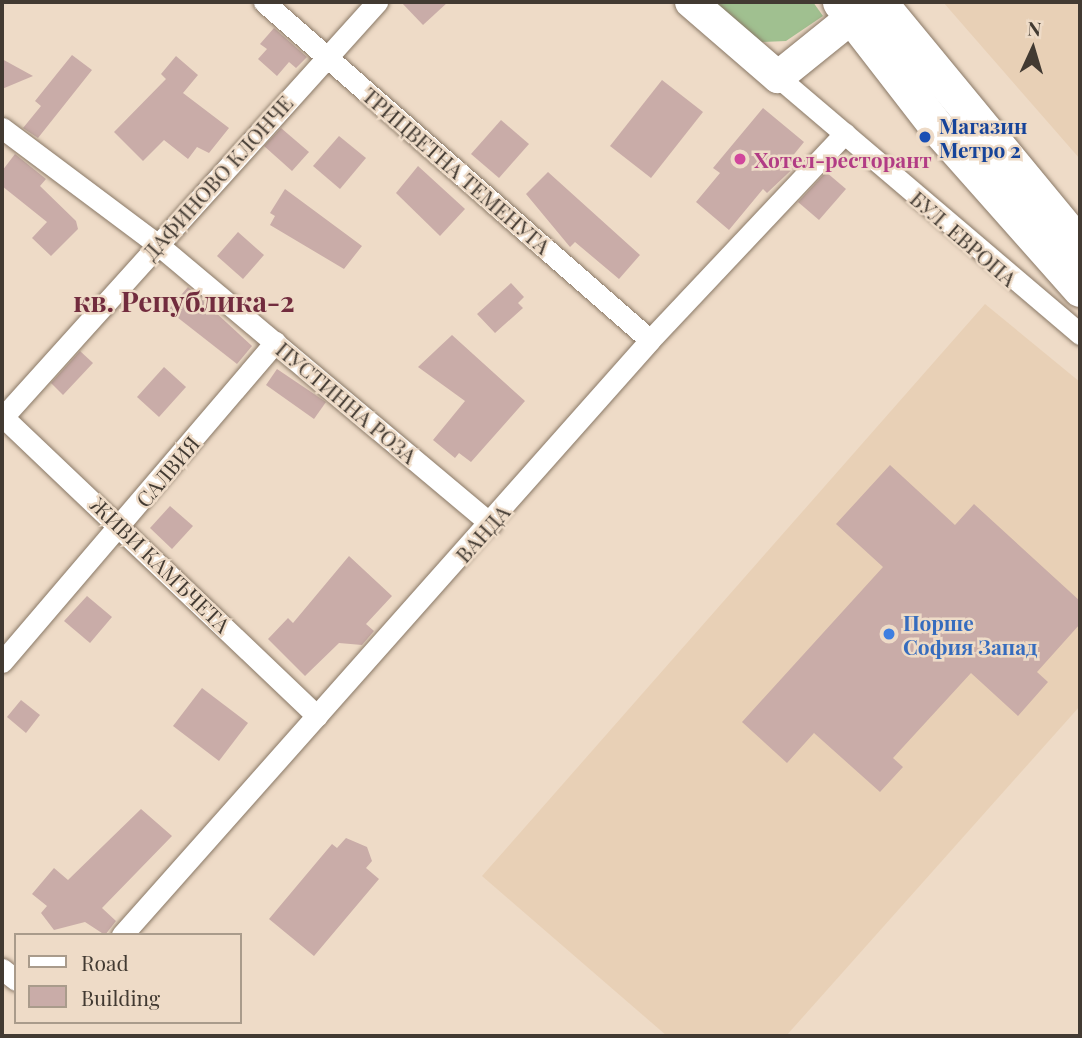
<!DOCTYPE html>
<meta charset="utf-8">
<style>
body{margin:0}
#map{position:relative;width:1082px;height:1038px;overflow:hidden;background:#eedbc7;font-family:"Playfair Display",serif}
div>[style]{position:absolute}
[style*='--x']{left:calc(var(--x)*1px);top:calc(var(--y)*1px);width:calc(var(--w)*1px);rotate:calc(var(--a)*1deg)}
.built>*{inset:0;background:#e8d0b6}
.green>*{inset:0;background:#a0c090}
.building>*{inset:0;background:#c9aca8}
.roads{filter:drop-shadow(0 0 2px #897866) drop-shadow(0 0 2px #897866)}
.street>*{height:21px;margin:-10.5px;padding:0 10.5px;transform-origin:10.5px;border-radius:10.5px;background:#fff}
.secondary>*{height:32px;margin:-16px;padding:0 16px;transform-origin:16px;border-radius:16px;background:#fff}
.primary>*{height:35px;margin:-17.5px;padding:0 17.5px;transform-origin:17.5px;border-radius:17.5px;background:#fff}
.dots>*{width:19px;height:19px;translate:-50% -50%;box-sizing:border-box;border:4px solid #eedbc7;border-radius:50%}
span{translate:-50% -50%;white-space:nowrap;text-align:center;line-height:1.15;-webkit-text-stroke:5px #eedbc7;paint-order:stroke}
.transit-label{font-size:21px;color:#164399;font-weight:700}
.left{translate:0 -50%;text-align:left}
.hotel-label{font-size:21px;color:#b23c85;font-weight:700}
.street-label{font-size:21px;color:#423a32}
.shop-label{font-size:21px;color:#366cbe;font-weight:700}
.district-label{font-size:28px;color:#722c3e;font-weight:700}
.frame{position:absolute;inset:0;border:4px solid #423a32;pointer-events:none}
.legend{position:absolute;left:14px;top:933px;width:228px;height:91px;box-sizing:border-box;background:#eedbc7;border:2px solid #a99b8b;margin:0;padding:9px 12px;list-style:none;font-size:21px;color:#423a32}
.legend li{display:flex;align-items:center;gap:14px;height:35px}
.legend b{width:35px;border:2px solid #a99b8b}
.north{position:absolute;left:998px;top:14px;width:70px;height:70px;-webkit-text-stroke:5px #eedbc7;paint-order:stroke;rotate:4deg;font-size:19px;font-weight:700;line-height:28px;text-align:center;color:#423a32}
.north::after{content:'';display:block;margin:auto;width:24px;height:32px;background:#423a32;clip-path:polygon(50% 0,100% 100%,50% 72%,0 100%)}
</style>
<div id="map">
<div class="built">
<i style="clip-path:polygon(943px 2px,1080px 2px,1080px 159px,970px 33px)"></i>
<i style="clip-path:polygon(985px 304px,1080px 382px,1080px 706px,786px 1036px,667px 1036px,482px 876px)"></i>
</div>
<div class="green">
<i style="clip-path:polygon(714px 2px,813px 2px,823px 16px,786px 41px,761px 42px)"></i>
</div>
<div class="building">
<i style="clip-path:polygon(401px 2px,448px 2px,423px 25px)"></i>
<i style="clip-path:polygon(274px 28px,307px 57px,296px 68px,289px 62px,277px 76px,258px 59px,267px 49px,260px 44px)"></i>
<i style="clip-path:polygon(72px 55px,92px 70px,38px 138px,23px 128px,41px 106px,35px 101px)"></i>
<i style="clip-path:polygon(176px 56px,198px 75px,183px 93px,229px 128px,209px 153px,197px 147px,188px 159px,164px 140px,143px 161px,114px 132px,166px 79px,161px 74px)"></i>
<i style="clip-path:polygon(2px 59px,33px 76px,2px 89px)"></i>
<i style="clip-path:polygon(662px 80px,703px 112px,651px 178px,610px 146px)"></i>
<i style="clip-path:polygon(763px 108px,804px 142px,791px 158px,803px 159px,767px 193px,763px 189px,729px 230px,696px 202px,720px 173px,713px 168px)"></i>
<i style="clip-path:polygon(501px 120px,529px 144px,499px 178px,471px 154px)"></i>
<i style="clip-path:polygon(281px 128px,309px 152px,292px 171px,264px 146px)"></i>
<i style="clip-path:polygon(339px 136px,366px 158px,340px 189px,313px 166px)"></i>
<i style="clip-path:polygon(15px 154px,46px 179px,40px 186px,76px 221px,78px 229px,51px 256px,32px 238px,47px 222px,2px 186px,2px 171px)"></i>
<i style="clip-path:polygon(418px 166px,465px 209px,440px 236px,396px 193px)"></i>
<i style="clip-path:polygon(548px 172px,640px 255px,619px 279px,575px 242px,570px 247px,526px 194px)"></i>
<i style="clip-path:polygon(826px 172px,846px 189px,819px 220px,798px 202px)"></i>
<i style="clip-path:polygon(285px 189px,362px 246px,344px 269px,270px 225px,275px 216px,270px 213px)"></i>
<i style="clip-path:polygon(238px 232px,264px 255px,243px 279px,217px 256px)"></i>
<i style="clip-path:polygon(511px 283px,524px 297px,518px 303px,523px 308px,495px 333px,477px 314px)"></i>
<i style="clip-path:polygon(188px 287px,252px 346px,237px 364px,168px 310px)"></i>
<i style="clip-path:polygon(452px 335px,525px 401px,471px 462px,459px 453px,455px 458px,433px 440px,465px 401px,418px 367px)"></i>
<i style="clip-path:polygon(80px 351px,93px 363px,63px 395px,51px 383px)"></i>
<i style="clip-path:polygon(164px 367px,186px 387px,159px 417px,137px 397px)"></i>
<i style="clip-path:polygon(277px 369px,326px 402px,314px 419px,266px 385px)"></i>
<i style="clip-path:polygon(890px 465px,955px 525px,974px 504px,1080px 601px,1080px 624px,1037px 672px,1048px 682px,1018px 716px,971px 673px,893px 758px,903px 767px,880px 792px,814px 733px,787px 763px,742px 722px,883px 567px,836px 524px)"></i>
<i style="clip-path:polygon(170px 506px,193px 526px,172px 549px,150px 528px)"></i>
<i style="clip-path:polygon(349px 556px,392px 596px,366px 624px,374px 631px,362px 645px,339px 643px,305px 676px,268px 639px,288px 618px,293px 623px)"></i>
<i style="clip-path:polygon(87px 596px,112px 617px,90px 643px,64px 621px)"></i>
<i style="clip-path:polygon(202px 688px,248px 723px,219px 761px,173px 726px)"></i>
<i style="clip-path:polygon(21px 700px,40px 715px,26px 733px,7px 717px)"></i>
<i style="clip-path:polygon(141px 809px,172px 836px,102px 908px,116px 921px,105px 935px,85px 922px,54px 930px,41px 913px,47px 906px,32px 894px,54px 868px,68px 880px)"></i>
<i style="clip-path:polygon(346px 838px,367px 847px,372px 861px,366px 868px,379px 879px,314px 956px,269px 919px,332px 844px,337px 848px)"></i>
</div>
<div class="roads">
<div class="street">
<i style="--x:264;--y:2;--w:513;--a:41.21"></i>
<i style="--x:778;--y:77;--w:397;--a:40.4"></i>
<i style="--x:2;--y:128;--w:192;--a:36.8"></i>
<i style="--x:156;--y:243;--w:437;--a:40"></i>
<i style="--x:2;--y:416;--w:435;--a:43.6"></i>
<i style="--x:3;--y:417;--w:559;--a:-47.97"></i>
<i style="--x:2;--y:662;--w:421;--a:-49.5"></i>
<i style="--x:122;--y:935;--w:795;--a:-48.41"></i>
<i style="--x:650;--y:340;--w:284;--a:-46.7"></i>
<i style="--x:2;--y:969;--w:18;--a:38"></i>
</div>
<div class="secondary">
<i style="--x:691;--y:2;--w:115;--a:40.8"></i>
<i style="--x:778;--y:77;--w:94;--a:-38.9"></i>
</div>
<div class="primary">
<i style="--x:840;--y:2;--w:160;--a:52.3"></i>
<i style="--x:938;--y:129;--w:214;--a:48.4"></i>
<i style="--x:879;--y:2;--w:316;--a:50.5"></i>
</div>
</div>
<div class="dots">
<i style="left:925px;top:137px;background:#1a4fb4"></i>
<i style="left:740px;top:159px;background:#d1479c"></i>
<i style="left:889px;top:634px;background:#3f7fe0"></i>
</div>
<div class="transit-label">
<span class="left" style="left:939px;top:137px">Магазин<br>Метро 2</span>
</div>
<div class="hotel-label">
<span class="left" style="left:754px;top:159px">Хотел-ресторант</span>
</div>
<div class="street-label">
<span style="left:457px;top:170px;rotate:41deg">ТРИЦВЕТНА ТЕМЕНУГА</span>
<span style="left:217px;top:177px;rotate:-48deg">ДАФИНОВО КЛОНЧЕ</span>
<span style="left:964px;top:238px;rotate:41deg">БУЛ. ЕВРОПА</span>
<span style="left:347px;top:402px;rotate:40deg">ПУСТИННА РОЗА</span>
<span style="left:167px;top:471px;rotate:-50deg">САЛВИЯ</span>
<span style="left:482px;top:533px;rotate:-48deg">ВАНДА</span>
<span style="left:161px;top:564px;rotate:44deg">ЖИВИ КАМЪЧЕТА</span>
</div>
<div class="shop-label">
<span class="left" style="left:903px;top:634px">Порше<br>София Запад</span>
</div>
<div class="district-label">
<span style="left:184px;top:301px">кв. Република-2</span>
</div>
<div class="frame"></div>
<ul class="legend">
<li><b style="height:9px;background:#fff"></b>Road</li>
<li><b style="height:19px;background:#c9aca8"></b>Building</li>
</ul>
<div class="north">N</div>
</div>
